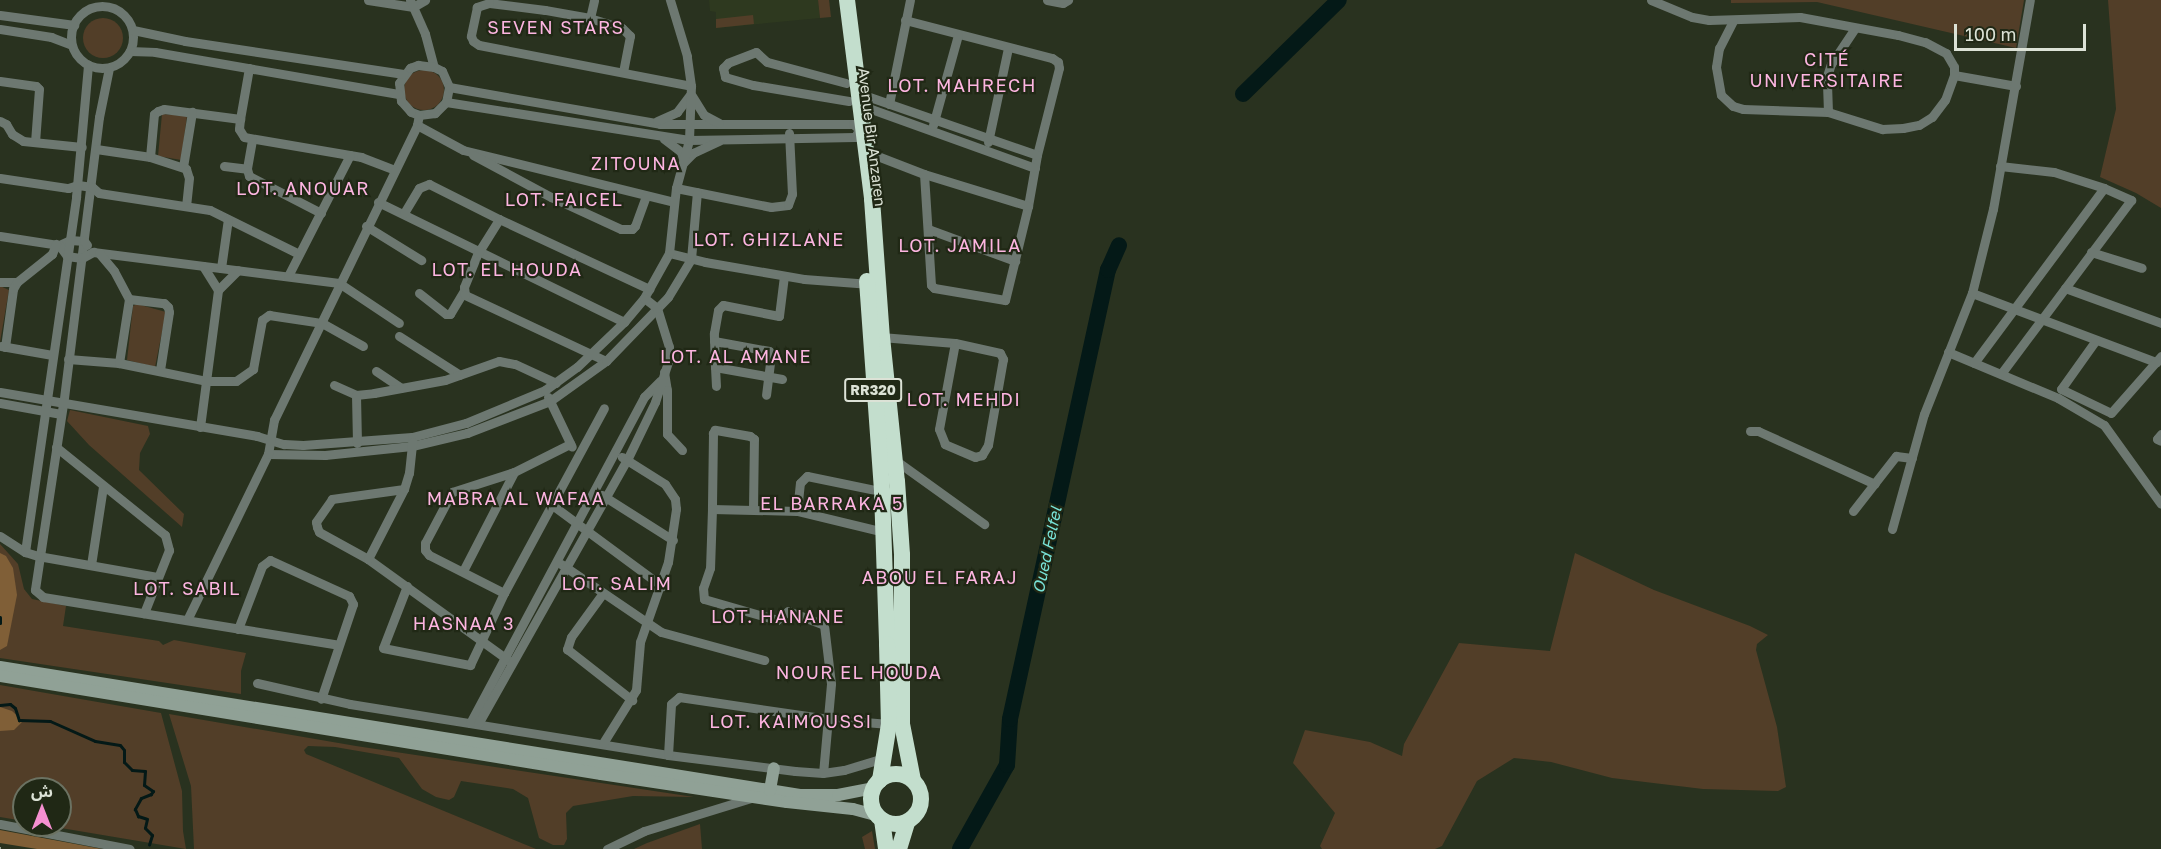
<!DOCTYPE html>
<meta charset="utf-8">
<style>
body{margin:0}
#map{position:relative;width:2161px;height:849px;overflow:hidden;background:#29321f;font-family:"Golos Text","Noto Sans Arabic",sans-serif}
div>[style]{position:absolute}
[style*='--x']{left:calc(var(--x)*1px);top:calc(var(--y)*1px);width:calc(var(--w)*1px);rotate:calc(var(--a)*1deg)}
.built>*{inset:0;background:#2e391f}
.green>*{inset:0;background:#523e28}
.round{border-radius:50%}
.forest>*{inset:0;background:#805f37}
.stream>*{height:3px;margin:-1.5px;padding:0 1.5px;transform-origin:1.5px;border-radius:1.5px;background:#041917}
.river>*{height:16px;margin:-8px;padding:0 8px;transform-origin:8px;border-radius:8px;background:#041917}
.street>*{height:9px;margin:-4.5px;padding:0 4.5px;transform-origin:4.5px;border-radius:4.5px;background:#6d7871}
.street>.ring{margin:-4.5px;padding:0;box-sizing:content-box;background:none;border:9px solid #6d7871;border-radius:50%}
.secondary>*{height:12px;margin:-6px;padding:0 6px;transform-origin:6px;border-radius:6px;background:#90a196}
.highway>*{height:16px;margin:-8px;padding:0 8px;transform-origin:8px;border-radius:8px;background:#c3decd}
.highway>.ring{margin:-8px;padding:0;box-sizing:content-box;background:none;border:16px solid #c3decd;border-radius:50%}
.rail>*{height:5px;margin-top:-2.5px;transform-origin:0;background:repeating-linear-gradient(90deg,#202815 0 9px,#9aa293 0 18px);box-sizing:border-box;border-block:2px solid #9aa293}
span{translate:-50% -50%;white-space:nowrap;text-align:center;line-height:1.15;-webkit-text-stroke:4.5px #202815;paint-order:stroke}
.shield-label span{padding:2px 4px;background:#202815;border:2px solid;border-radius:4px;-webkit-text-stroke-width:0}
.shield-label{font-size:14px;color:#dce2d6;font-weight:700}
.street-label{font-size:15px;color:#dce2d6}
.water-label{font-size:16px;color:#78e3d8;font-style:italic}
.quarter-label{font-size:18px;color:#fdb5e1;letter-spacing:1.5px}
.north{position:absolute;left:12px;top:777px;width:60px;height:60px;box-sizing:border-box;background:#202815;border:2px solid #6b7262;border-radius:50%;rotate:0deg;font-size:16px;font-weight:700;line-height:24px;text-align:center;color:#dce2d6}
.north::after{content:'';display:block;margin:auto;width:21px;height:27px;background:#f690d1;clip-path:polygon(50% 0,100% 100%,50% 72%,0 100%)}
.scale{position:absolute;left:1954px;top:24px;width:132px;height:27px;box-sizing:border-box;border:3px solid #dce2d6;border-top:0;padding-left:8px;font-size:18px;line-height:21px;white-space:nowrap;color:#dce2d6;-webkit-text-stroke:4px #202815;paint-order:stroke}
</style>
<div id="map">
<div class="built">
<i style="clip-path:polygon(709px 0,818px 0,820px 18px,716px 28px,716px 12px,710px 11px)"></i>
</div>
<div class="green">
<i style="clip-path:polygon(818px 0,829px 0,831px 17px,820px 18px)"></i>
<i style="clip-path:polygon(1731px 0,2024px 0,2016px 48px,1817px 2px,1731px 3px)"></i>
<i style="clip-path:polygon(2108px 0,2161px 0,2161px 208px,2136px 193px,2100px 177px,2116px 109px)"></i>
<i style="clip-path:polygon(753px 15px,754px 24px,716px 28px,716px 19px)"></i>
<i class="round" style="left:83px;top:18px;width:40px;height:40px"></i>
<i class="round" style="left:404px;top:70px;width:40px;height:40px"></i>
<i style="clip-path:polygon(162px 114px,187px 116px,181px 160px,158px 156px)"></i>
<i style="clip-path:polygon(0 286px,9px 290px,0 342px)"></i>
<i style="clip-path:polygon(137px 304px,166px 312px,155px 367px,127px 360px,133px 306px)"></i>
<i style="clip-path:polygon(70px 410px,148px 426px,150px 434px,140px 453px,139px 470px,184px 514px,182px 527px,89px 445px,67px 421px)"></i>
<i style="clip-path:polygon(0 544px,18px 564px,24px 589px,32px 599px,66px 606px,63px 626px,159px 641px,163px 645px,174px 640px,246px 653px,241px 671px,241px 694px,0 658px)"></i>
<i style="clip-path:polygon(1575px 553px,1654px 590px,1750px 626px,1768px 635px,1757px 644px,1756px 650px,1777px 727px,1786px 787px,1778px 791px,1703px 789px,1612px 778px,1551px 762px,1514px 758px,1477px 781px,1442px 846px,1435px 849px,1322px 849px,1320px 846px,1335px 813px,1293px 763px,1305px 730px,1370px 742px,1402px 756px,1404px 744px,1459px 643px,1550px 651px)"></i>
<i style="clip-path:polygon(0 685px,161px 713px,182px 791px,183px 831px,186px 849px,43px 825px,60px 825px,60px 789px,24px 789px,24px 821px,0 817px)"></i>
<i style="clip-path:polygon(169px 714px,356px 746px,694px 797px,633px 796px,573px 806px,566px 813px,567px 839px,564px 845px,553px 845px,539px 838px,528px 798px,513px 789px,461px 781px,454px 797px,449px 800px,436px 797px,422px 789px,399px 758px,335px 747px,308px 746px,304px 750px,306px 754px,536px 849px,194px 849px,191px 786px)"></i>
<i style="clip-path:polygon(700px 824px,702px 849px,634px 849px,647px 843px)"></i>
<i style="clip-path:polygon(872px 831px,875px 849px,865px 849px,862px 837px)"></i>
</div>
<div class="forest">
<i style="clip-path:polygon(0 553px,6px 556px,13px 568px,17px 595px,7px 646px,0 650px)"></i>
<i style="clip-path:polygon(0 707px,12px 711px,23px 721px,14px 730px,0 731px)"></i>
<i style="clip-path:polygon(0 830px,102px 849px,37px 849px,0 843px)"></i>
</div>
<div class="stream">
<i style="--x:0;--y:617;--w:6;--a:90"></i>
<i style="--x:0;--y:705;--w:10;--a:-6"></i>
<i style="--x:10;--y:704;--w:6;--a:39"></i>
<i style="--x:15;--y:708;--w:13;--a:72"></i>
<i style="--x:19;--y:720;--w:31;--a:2"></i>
<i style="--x:50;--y:721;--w:49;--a:24"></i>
<i style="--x:95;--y:741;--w:25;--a:9"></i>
<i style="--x:120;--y:745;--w:6;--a:51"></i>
<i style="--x:124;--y:750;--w:12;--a:90"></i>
<i style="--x:124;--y:762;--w:11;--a:45"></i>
<i style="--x:132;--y:770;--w:13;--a:4"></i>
<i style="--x:145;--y:771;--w:14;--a:94"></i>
<i style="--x:144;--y:785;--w:11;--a:34"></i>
<i style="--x:153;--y:791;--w:4;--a:124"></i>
<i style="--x:151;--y:794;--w:11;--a:158"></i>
<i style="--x:141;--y:798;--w:13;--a:119"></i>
<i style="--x:135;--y:809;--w:8;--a:67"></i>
<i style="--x:138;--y:816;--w:9;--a:18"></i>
<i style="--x:147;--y:819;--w:9;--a:103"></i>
<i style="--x:145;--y:828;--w:10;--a:45"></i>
<i style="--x:152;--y:835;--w:10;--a:107"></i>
</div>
<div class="river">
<i style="--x:1243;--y:94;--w:134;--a:-44.4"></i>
<i style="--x:960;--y:849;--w:96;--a:-60.8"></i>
<i style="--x:1007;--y:765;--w:46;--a:-86.3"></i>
<i style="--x:1010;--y:719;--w:460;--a:-77.7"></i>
<i style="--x:1108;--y:270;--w:27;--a:-66"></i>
</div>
<div class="street">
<i style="--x:368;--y:0;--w:46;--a:8.8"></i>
<i style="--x:413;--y:7;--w:14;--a:-30"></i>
<i style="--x:410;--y:0;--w:37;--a:66"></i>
<i style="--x:425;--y:34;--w:34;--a:75"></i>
<i style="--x:434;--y:67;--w:9;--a:27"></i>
<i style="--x:442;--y:71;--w:17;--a:66"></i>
<i style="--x:449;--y:87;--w:15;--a:101"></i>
<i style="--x:446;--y:102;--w:16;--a:135"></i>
<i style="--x:435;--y:113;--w:16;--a:173"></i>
<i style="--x:419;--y:115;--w:9;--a:-159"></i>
<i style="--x:411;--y:112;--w:15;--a:-132"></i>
<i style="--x:401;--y:101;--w:18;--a:-96"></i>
<i style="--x:399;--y:83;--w:19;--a:-54"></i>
<i style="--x:410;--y:68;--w:9;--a:-21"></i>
<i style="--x:418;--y:65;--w:16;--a:7"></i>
<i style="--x:1047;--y:0;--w:16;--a:11"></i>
<i style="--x:1063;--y:3;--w:6;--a:-31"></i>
<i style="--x:1651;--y:0;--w:44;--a:22.5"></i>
<i style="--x:1692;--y:17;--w:17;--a:10"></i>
<i style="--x:1709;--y:20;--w:91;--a:-1.9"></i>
<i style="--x:1800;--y:17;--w:100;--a:10.4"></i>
<i style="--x:1898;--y:35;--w:28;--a:15"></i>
<i style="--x:1925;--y:42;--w:24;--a:28"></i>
<i style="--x:1946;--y:53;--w:16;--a:60"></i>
<i style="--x:1954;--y:67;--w:8;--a:90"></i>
<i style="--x:1954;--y:75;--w:63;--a:10.1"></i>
<i class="ring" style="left:71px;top:6px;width:53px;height:53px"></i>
<i style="--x:0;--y:15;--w:75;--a:7.7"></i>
<i style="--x:590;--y:18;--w:18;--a:-77"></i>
<i style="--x:905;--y:20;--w:152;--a:14.5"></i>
<i style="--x:1052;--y:58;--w:7;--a:34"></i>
<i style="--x:1058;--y:62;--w:6;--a:81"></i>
<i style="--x:1059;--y:68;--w:90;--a:104.2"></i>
<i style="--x:1037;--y:155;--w:52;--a:100"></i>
<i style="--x:1028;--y:206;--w:97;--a:103.7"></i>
<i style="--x:1005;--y:300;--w:72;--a:-170.4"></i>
<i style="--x:934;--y:288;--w:4;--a:-135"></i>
<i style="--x:931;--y:285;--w:111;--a:-93.6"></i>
<i style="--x:1733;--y:21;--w:30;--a:117"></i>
<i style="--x:1719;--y:48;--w:19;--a:99"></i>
<i style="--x:1716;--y:67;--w:28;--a:80"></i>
<i style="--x:1721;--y:95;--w:16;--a:43"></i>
<i style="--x:1733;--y:106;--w:10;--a:17"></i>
<i style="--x:1743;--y:109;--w:85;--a:2"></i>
<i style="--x:1828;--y:112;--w:57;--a:17.5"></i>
<i style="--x:1882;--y:129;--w:21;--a:-3"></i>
<i style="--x:1903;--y:128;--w:16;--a:-11"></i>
<i style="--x:1919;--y:125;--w:15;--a:-32"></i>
<i style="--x:1932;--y:117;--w:21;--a:-53"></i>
<i style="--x:1945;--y:100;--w:27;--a:-70"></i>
<i style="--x:0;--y:29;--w:52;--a:8.9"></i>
<i style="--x:51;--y:37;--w:22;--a:21"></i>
<i style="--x:133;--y:30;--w:53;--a:11.9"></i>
<i style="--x:185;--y:41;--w:221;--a:8.6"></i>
<i style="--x:130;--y:51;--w:25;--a:2"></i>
<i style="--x:155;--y:52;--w:247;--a:9.8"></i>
<i style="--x:109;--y:68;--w:50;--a:101.5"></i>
<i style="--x:99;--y:117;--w:289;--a:97.1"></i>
<i style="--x:63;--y:404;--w:188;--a:98.6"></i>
<i style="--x:35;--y:590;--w:11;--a:41"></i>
<i style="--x:43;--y:597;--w:299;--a:9.2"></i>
<i style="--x:249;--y:68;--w:52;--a:100"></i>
<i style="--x:240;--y:119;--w:10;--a:96"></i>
<i style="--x:239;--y:129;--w:9;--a:58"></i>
<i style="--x:244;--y:137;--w:119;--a:9.7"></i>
<i style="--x:361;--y:157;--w:36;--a:21"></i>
<i style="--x:623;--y:72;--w:37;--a:-79"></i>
<i style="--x:630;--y:36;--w:11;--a:-135"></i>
<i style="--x:622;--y:28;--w:34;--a:-163"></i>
<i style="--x:590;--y:18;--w:46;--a:-169.9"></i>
<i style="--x:545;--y:10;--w:56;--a:-172.9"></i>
<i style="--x:489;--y:3;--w:13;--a:162"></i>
<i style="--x:477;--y:7;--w:30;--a:102"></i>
<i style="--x:471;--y:36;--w:5;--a:68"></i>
<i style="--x:473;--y:41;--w:7;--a:34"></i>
<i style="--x:479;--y:45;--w:216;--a:10.9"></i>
<i style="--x:0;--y:81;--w:36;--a:8"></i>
<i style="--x:36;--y:86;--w:4;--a:45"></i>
<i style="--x:39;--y:89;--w:53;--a:94.3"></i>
<i style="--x:846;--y:83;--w:82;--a:-165.1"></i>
<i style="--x:767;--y:62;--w:15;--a:-138"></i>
<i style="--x:756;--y:52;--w:30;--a:159"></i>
<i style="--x:728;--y:63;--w:7;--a:135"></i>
<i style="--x:723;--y:68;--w:9;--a:77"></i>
<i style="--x:725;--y:77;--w:29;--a:16"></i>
<i style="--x:753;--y:85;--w:97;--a:9.5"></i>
<i style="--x:449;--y:87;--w:214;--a:9.9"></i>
<i style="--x:660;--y:124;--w:193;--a:0"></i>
<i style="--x:853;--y:124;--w:13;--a:42"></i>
<i style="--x:858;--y:93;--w:189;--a:19.1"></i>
<i style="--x:692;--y:96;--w:22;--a:58"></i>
<i style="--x:704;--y:115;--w:17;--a:28"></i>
<i style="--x:446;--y:102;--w:246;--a:8.9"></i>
<i style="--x:689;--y:140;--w:166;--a:-1"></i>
<i style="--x:855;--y:137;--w:13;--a:-61"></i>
<i style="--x:889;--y:104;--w:106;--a:-78.6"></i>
<i style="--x:860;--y:105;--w:186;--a:19.8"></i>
<i style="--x:1828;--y:112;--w:36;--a:-92"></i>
<i style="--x:1827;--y:76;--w:13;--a:-72"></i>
<i style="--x:1831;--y:64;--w:43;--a:-56.3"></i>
<i style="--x:0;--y:121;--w:7;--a:27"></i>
<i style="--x:6;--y:124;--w:12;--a:59"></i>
<i style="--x:12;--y:134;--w:13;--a:32"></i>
<i style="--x:23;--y:141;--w:59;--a:5.8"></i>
<i style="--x:657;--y:121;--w:22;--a:-24"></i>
<i style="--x:677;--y:112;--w:21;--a:-53"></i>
<i style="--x:417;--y:125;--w:52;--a:28.5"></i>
<i style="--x:463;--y:150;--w:217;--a:13.8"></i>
<i style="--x:933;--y:125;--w:93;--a:-74.5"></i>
<i style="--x:664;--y:139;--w:21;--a:37"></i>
<i style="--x:681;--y:152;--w:10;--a:73"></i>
<i style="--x:684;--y:162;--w:13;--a:-45"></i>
<i style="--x:693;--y:153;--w:29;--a:-25"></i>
<i style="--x:252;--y:140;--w:29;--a:100"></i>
<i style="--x:247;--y:169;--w:7;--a:74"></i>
<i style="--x:249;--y:176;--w:81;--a:27.2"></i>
<i style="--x:988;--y:142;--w:96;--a:-78"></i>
<i style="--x:96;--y:149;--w:55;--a:8.4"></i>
<i style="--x:150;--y:157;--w:38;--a:18"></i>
<i style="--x:186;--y:169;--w:9;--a:72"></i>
<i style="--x:189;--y:178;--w:28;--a:96"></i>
<i style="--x:867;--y:152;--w:61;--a:21.1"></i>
<i style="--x:924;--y:174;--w:109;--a:17.1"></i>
<i style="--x:473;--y:155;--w:89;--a:28.3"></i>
<i style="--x:551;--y:197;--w:77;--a:24.6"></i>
<i style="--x:621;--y:229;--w:11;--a:0"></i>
<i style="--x:632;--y:229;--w:4;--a:-45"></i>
<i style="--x:635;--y:226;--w:32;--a:-70"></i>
<i style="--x:150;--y:157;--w:43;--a:-84.7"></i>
<i style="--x:154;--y:114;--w:5;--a:-37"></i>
<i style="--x:158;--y:111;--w:6;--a:-18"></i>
<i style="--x:164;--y:109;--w:77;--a:7.5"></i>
<i style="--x:224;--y:166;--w:23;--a:7"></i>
<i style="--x:2000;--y:166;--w:54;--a:6.3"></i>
<i style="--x:2054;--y:172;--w:52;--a:17.7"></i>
<i style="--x:2104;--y:188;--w:30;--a:24"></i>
<i style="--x:2131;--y:200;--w:217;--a:126.8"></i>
<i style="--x:183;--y:167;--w:56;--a:-80.7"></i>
<i style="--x:0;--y:178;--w:69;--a:8.4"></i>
<i style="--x:68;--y:188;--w:10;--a:-17"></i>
<i style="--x:78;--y:185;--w:14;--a:8"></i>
<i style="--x:92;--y:187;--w:9;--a:41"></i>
<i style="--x:99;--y:193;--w:112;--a:8.7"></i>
<i style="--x:210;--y:210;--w:99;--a:26.3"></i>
<i style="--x:676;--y:188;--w:97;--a:11.3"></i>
<i style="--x:771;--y:207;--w:17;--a:-7"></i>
<i style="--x:788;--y:205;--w:12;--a:-70"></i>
<i style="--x:792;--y:194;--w:61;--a:-92.8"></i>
<i style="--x:378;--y:202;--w:274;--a:26"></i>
<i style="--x:404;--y:213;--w:29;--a:-59"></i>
<i style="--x:419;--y:188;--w:11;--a:-22"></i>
<i style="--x:429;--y:184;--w:78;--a:26.6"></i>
<i style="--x:366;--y:226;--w:65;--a:31.7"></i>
<i style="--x:928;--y:229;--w:93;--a:20.2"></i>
<i style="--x:0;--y:236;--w:60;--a:8.7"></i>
<i style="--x:59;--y:245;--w:12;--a:-24"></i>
<i style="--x:70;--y:240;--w:14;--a:4"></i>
<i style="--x:84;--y:241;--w:5;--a:53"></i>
<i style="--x:59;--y:245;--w:14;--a:54"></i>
<i style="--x:67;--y:256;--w:15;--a:8"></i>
<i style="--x:82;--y:258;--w:13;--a:-29"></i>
<i style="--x:93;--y:252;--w:248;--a:7.2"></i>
<i style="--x:339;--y:283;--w:72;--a:33.7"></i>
<i style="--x:2091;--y:252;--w:53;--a:17.4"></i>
<i style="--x:99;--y:253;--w:23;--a:50"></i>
<i style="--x:114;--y:271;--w:32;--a:62"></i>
<i style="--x:129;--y:299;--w:65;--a:98.9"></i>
<i style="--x:669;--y:253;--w:37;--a:14"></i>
<i style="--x:705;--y:262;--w:100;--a:9.7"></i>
<i style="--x:804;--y:279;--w:66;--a:4.3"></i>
<i style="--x:203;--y:266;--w:28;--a:58"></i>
<i style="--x:221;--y:268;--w:49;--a:-81.9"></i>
<i style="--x:288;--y:276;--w:136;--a:-62.9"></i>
<i style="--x:0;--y:282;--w:17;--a:0"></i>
<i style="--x:2065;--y:288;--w:102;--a:20"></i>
<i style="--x:419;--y:293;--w:34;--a:38"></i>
<i style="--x:446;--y:314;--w:4;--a:0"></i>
<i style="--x:450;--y:314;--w:27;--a:-59"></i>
<i style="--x:1972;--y:293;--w:197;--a:20.6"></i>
<i style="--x:129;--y:299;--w:35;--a:7"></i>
<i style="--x:164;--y:303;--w:6;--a:45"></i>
<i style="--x:168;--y:307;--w:5;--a:79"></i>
<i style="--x:169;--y:312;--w:59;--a:98.8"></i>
<i style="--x:399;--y:336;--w:72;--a:32.6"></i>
<i style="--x:881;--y:337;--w:74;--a:4.6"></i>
<i style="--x:955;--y:343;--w:46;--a:12.5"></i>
<i style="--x:1000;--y:353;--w:7;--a:63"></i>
<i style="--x:1003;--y:359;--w:87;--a:99.9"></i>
<i style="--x:988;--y:445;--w:12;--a:121"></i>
<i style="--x:982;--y:455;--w:7;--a:164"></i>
<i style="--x:975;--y:457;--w:33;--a:-157"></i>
<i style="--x:945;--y:444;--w:16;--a:-112"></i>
<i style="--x:939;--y:429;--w:87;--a:-79.5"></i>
<i style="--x:2096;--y:340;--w:60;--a:125.5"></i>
<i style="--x:2061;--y:389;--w:55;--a:25.6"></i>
<i style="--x:2111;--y:413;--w:76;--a:-48.7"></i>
<i style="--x:714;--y:341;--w:56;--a:10.3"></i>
<i style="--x:769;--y:351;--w:4;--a:63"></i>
<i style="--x:771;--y:355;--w:40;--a:97.1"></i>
<i style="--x:1;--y:346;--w:52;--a:10"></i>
<i style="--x:5;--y:347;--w:59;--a:-82.1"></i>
<i style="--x:13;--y:289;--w:8;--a:-60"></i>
<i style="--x:17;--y:282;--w:45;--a:-38.7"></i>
<i style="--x:52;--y:254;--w:11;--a:-68"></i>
<i style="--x:1948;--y:352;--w:119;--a:22.7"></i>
<i style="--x:2058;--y:398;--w:53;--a:30.4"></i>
<i style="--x:2104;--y:425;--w:97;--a:54.2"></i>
<i style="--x:68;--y:359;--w:51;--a:4.5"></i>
<i style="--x:119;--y:363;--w:90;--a:11.6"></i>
<i style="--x:207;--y:381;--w:29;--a:0"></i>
<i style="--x:236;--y:381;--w:21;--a:-35"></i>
<i style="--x:253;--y:369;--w:50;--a:-79.6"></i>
<i style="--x:262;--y:320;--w:9;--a:-36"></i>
<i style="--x:269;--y:315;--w:54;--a:8.6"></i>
<i style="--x:322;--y:323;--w:47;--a:29.3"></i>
<i style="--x:606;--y:361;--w:156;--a:-154.9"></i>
<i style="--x:465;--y:295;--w:8;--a:-97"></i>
<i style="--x:464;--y:287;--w:37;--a:-68"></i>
<i style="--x:478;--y:253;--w:40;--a:-58"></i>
<i style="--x:499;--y:219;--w:166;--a:25"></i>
<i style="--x:1974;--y:363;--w:218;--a:-53.4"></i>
<i style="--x:715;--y:367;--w:19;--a:87"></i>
<i style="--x:376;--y:371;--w:30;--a:34"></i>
<i style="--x:664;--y:372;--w:18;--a:81"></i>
<i style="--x:667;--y:390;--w:44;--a:90"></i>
<i style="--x:667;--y:434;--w:22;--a:47"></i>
<i style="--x:782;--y:379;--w:68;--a:-169.8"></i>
<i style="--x:715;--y:367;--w:34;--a:-92"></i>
<i style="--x:714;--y:333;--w:23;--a:-80"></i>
<i style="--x:718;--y:310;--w:7;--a:-45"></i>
<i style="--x:723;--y:305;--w:57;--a:11.1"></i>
<i style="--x:779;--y:316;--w:40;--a:-82.9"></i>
<i style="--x:334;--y:385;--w:24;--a:24"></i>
<i style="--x:356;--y:395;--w:18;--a:-6"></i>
<i style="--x:374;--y:393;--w:72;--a:-10.4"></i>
<i style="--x:445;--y:380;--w:57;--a:-19.4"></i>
<i style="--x:499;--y:361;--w:16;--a:11"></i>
<i style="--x:515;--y:364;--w:45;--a:24.9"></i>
<i style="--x:0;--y:392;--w:261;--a:9.7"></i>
<i style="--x:257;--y:436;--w:28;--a:17"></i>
<i style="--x:284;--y:444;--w:19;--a:3"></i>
<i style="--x:303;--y:445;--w:109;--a:-4.2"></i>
<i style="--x:412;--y:437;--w:56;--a:-14.5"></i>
<i style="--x:466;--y:423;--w:86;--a:-22.7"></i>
<i style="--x:545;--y:390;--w:39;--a:-36"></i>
<i style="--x:577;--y:367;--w:65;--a:-43.8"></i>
<i style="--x:624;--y:322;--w:31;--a:-50"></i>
<i style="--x:644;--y:298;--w:51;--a:-60.9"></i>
<i style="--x:669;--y:253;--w:65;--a:-83.9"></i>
<i style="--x:676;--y:188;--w:50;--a:-74.8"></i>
<i style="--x:689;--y:140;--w:54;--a:-87.9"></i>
<i style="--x:691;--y:86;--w:30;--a:-98"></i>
<i style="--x:687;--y:56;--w:59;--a:-106.9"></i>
<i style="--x:356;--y:395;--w:48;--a:88.8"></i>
<i style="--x:548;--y:397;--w:55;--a:64.4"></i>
<i style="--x:0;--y:403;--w:62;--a:10.2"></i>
<i style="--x:200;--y:427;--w:138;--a:-82.5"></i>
<i style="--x:218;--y:290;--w:28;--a:-45"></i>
<i style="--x:1750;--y:431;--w:8;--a:0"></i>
<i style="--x:1758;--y:431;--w:128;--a:24.4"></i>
<i style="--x:2161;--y:434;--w:6;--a:129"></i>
<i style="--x:2157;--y:439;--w:4;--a:27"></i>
<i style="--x:56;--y:447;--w:140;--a:38.9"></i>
<i style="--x:165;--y:535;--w:16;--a:75"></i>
<i style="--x:169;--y:550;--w:68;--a:111.6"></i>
<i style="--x:268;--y:454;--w:57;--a:1"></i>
<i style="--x:325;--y:455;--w:87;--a:-5.9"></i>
<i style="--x:412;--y:446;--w:57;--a:-13.3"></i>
<i style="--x:467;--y:433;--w:89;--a:-21.1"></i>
<i style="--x:550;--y:401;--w:69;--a:-35.5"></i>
<i style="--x:606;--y:361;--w:89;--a:-45.9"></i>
<i style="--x:668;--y:297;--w:44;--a:-58.8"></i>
<i style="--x:691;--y:259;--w:67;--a:-84.9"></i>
<i style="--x:895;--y:460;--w:110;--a:35.7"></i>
<i style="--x:404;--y:489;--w:73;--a:172.1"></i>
<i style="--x:332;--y:499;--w:28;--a:125"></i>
<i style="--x:316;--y:522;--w:5;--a:79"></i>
<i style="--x:317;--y:527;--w:5;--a:68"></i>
<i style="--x:319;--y:532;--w:56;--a:28.9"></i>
<i style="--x:368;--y:559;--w:173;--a:35.8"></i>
<i style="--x:602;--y:495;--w:84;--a:32.4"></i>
<i style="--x:552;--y:505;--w:137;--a:36.4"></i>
<i style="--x:753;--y:508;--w:69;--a:-89.2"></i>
<i style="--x:754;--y:439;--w:5;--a:-143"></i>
<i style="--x:750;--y:436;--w:36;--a:-170"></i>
<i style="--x:715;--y:430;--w:4;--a:124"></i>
<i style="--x:713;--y:433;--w:76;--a:90.8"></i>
<i style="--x:712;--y:509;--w:85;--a:1.3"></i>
<i style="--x:797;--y:511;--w:89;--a:13.6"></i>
<i style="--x:712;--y:509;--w:59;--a:91.9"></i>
<i style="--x:710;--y:568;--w:21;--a:109"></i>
<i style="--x:703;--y:588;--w:11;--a:85"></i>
<i style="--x:704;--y:599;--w:76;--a:16"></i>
<i style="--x:777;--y:620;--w:14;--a:-39"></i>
<i style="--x:788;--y:611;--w:39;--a:21"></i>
<i style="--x:824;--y:625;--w:59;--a:83.2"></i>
<i style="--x:831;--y:684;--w:89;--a:95.1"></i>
<i style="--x:797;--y:511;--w:28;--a:-84"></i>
<i style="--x:800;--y:483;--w:10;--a:-45"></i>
<i style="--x:807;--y:476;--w:80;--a:11.6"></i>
<i style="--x:1853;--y:511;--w:70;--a:-52"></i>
<i style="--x:1896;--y:456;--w:16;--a:7"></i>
<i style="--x:1892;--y:529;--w:119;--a:-74.5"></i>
<i style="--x:1924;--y:414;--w:130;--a:-68.4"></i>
<i style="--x:1972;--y:293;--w:87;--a:-76"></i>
<i style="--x:1993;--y:209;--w:212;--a:-80"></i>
<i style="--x:0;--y:536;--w:30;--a:33"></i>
<i style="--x:25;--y:552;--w:14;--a:17"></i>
<i style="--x:38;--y:556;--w:121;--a:10"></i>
<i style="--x:25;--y:552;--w:359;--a:-81.8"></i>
<i style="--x:76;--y:197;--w:133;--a:-84.8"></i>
<i style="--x:368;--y:559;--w:79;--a:-62.8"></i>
<i style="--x:404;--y:489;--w:17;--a:-73"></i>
<i style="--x:409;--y:473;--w:31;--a:-84"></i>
<i style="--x:561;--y:564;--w:121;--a:34.2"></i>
<i style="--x:661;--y:632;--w:107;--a:15.2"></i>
<i style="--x:91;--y:565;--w:79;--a:-81.3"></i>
<i style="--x:463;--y:571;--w:111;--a:-62.7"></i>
<i style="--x:407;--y:586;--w:66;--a:111.2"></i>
<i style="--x:383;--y:648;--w:89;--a:11.1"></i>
<i style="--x:470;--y:665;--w:80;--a:-64.7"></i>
<i style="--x:504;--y:593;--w:210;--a:-61.6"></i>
<i style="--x:504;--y:593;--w:84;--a:-153.1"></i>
<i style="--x:429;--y:555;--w:6;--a:-129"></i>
<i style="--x:425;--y:550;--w:7;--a:-90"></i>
<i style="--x:425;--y:543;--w:58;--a:-62.1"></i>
<i style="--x:452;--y:492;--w:65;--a:-17.9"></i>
<i style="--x:514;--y:472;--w:63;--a:-26.6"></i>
<i style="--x:603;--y:593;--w:54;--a:126"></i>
<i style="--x:571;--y:637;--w:13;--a:108"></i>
<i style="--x:567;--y:649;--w:83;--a:38.1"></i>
<i style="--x:187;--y:620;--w:185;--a:-64"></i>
<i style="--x:268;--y:454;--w:35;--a:-80"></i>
<i style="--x:274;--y:420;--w:328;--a:-64.1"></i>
<i style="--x:417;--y:125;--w:10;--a:-79"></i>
<i style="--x:238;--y:629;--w:67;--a:-69.1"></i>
<i style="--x:262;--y:566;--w:10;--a:-37"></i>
<i style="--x:270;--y:560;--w:87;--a:24.5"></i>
<i style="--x:349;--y:596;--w:9;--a:63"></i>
<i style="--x:353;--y:604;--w:100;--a:108.6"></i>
<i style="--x:257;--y:683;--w:95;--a:12.7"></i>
<i style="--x:350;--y:704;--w:322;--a:9.1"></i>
<i style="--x:668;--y:755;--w:128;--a:7.2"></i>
<i style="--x:795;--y:771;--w:28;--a:4"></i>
<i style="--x:823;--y:773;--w:21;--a:-8"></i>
<i style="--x:844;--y:770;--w:42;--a:-16.7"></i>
<i style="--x:470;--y:723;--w:370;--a:-61.9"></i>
<i style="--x:644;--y:397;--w:23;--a:-45"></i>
<i style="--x:478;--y:724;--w:303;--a:-60.6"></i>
<i style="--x:627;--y:460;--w:64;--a:-64.2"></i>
<i style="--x:655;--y:402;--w:45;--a:-72"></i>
<i style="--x:669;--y:359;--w:12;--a:-90"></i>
<i style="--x:669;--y:347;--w:41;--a:-107.1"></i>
<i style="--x:657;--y:308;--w:16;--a:-142"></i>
<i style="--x:603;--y:743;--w:62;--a:-58.1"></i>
<i style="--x:636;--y:690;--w:48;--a:-85.2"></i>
<i style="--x:640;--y:642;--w:85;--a:-70.7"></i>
<i style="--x:668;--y:562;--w:54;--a:-81.4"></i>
<i style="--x:676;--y:509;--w:10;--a:-96"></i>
<i style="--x:675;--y:499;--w:18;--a:-124"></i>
<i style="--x:665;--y:484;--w:51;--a:-147.9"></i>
<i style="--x:668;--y:755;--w:51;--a:-86.6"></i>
<i style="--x:671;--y:704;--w:11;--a:-41"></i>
<i style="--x:679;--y:697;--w:151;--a:8.4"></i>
<i style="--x:828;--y:719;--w:61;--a:4.7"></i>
<i style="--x:0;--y:824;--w:132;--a:10.9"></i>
<i style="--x:607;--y:849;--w:41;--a:-25.9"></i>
<i style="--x:644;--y:831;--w:112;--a:-17.1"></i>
</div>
<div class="secondary">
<i style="--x:0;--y:667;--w:810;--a:9.09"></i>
<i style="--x:800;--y:795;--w:38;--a:0"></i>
<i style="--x:838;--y:795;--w:37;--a:-11"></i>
<i style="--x:0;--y:676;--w:609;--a:9.26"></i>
<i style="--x:601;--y:774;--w:188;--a:8.6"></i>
<i style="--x:787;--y:802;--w:66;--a:6.1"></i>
<i style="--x:853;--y:809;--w:24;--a:15"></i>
<i style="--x:770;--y:790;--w:22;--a:-80"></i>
</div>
<div class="highway">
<i style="--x:847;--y:0;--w:201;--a:82.8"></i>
<i style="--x:872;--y:199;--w:138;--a:85.9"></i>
<i style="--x:882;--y:337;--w:145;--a:84.1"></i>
<i style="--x:897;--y:481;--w:74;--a:86.1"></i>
<i style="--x:902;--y:555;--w:169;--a:90"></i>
<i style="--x:902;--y:724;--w:57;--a:78.9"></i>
<i style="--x:867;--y:281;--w:211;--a:85.9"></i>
<i style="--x:882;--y:491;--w:153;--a:88.1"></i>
<i style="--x:887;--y:644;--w:80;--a:88.6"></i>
<i style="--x:889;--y:724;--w:57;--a:99.1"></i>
<i class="ring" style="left:871px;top:774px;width:34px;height:34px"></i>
<i style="--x:882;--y:820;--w:29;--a:82"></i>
<i style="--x:899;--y:849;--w:27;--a:-73"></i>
</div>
<div class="rail">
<i style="--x:0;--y:849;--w:1;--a:0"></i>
</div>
<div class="shield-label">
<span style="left:873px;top:390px">RR320</span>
</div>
<div class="street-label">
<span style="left:872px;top:137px;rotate:83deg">Avenue Bir Anzaren</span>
</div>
<div class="water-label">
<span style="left:1047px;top:550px;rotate:-78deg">Oued Felfel</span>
</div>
<div class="quarter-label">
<span style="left:556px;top:27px">SEVEN STARS</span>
<span style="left:1827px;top:70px">CITÉ<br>UNIVERSITAIRE</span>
<span style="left:962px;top:85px">LOT. MAHRECH</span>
<span style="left:636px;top:163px">ZITOUNA</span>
<span style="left:303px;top:188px">LOT. ANOUAR</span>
<span style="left:564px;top:199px">LOT. FAICEL</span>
<span style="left:769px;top:239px">LOT. GHIZLANE</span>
<span style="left:960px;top:245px">LOT. JAMILA</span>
<span style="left:507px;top:269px">LOT. EL HOUDA</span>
<span style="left:736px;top:356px">LOT. AL AMANE</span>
<span style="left:964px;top:399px">LOT. MEHDI</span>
<span style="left:516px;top:498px">MABRA AL WAFAA</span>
<span style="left:832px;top:503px">EL BARRAKA 5</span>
<span style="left:940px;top:577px">ABOU EL FARAJ</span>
<span style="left:617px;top:583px">LOT. SALIM</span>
<span style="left:187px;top:588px">LOT. SABIL</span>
<span style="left:778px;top:616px">LOT. HANANE</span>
<span style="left:464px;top:623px">HASNAA 3</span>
<span style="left:859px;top:672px">NOUR EL HOUDA</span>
<span style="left:791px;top:721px">LOT. KAIMOUSSI</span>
</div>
<div class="north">ش</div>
<div class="scale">100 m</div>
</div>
